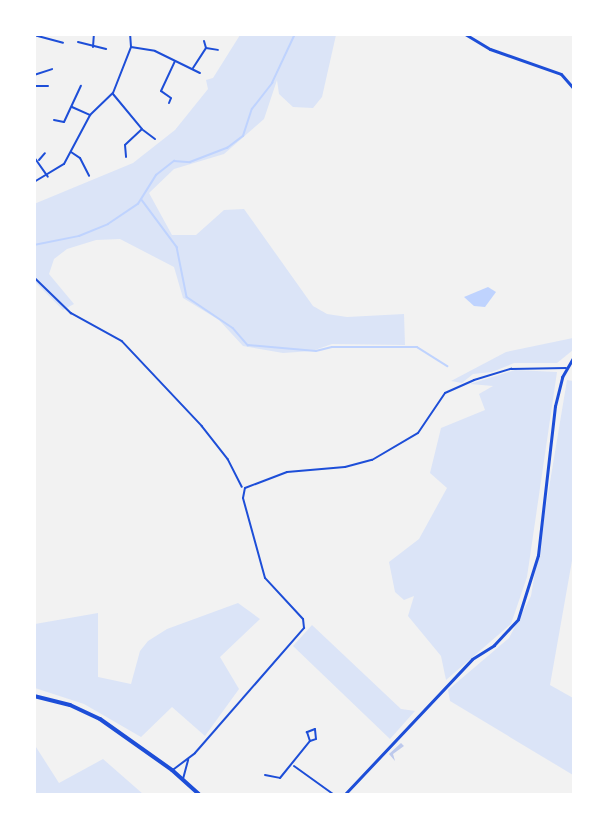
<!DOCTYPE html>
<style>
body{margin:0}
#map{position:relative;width:608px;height:829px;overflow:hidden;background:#f2f2f2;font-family:"Space Grotesk",sans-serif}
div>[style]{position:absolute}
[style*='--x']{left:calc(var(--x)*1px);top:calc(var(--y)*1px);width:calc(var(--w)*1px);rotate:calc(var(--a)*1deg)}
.green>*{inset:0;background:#dbe4f7}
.water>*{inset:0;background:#bfd3fe}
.stream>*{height:1.5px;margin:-0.75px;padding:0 0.75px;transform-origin:0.75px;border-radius:0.75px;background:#bfd3fe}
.building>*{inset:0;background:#bdc9ec}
.path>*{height:1.5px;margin:-0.75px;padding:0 0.75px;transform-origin:0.75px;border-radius:0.75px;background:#1d4ed8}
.minor>*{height:2px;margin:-1px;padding:0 1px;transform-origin:1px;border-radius:1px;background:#1d4ed8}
.tertiary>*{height:3px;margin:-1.5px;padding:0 1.5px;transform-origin:1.5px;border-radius:1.5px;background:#1d4ed8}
.secondary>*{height:3px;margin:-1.5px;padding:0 1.5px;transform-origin:1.5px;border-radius:1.5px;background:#1d4ed8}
.primary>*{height:4px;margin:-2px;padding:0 2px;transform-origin:2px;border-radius:2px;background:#1d4ed8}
span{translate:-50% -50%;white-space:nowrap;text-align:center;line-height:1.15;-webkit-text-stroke:4.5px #fff;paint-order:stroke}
.frame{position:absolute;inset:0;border:36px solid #fff;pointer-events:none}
</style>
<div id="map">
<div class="green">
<i style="clip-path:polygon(240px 35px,336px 35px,322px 97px,313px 108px,293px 107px,279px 94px,277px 80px,264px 119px,224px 154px,174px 169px,149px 193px,172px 235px,196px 235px,224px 210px,244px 209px,313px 306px,327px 314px,347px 317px,404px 314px,405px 345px,332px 344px,312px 351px,283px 353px,243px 346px,219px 320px,183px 298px,174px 267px,120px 239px,96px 240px,67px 249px,54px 259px,49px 274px,74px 304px,63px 310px,35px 282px,34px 204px,133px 163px,175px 130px,208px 89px,206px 80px,213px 78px)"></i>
<i style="clip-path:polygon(573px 338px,573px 350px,557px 363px,514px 363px,492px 372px,473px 374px,462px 383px,451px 381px,506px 352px)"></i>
<i style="clip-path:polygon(515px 370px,557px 372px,527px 577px,511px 624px,446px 680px,441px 656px,408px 616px,414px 596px,404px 600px,395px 592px,389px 562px,419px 539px,447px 488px,430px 473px,441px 428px,485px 410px,479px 394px,493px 386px,470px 384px)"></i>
<i style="clip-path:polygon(567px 380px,573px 381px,573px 555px,550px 685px,573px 698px,573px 775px,450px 701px,448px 690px,509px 638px,531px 596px)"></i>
<i style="clip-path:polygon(238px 603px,260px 619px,220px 657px,239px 689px,205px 736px,172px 707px,141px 737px,84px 704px,35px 688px,35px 624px,98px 613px,98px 677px,131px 684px,140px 651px,148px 641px,167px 629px)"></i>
<i style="clip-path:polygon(312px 625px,401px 709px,415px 711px,390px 739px,293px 646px)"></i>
<i style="clip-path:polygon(36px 747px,59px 783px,103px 759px,143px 794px,35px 794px)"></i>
</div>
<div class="water">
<i style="clip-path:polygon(488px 287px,496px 292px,485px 307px,474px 306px,464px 297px)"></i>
</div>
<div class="stream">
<i style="--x:142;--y:200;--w:59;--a:53.3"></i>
<i style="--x:177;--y:247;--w:51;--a:78.7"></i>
<i style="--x:187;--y:297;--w:55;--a:34"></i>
<i style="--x:233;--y:328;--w:23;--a:49"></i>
<i style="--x:248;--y:345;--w:68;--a:5"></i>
<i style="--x:316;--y:351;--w:16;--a:-14"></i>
<i style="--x:332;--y:347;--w:85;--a:0"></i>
<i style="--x:417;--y:347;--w:36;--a:32"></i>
<i style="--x:34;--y:245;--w:46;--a:-11.3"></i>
<i style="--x:79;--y:236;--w:31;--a:-22"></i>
<i style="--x:108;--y:224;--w:36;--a:-34"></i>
<i style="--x:138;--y:204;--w:34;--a:-58"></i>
<i style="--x:156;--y:175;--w:23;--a:-38"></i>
<i style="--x:174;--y:161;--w:16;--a:4"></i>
<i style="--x:190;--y:162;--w:40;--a:-21"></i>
<i style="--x:227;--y:148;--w:20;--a:-37"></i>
<i style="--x:243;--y:136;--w:28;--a:-72"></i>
<i style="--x:252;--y:109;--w:33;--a:-52"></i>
<i style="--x:272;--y:83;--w:54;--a:-64.9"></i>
</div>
<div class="building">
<i style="clip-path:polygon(401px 743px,404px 746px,393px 754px,395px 761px,389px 754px)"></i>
</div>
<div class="path">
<i style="--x:34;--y:277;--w:52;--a:44.2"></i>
<i style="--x:71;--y:313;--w:58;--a:28.8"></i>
<i style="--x:122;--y:341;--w:117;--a:46.7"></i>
<i style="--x:202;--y:426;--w:42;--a:51.8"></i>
<i style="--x:228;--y:459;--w:31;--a:63"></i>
</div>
<div class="minor">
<i style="--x:34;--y:35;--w:30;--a:15"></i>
<i style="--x:204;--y:41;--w:7;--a:74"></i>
<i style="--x:78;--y:42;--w:29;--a:14"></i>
<i style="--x:93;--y:47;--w:13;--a:-86"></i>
<i style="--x:131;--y:47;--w:24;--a:9"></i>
<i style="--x:155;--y:51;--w:50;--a:26.1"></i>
<i style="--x:193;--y:68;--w:24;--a:-57"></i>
<i style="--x:206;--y:48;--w:12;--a:9"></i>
<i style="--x:34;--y:75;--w:19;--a:-18"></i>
<i style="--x:34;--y:86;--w:14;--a:0"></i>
<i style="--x:113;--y:94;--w:45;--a:50.4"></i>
<i style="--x:142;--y:129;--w:23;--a:137"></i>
<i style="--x:125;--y:145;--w:12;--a:85"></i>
<i style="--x:169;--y:103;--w:5;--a:-68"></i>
<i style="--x:171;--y:98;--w:12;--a:-145"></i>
<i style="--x:161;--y:91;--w:33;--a:-65"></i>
<i style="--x:72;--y:107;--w:20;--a:24"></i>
<i style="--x:54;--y:120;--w:10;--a:11"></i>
<i style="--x:64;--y:122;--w:40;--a:-65"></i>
<i style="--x:143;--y:130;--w:15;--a:37"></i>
<i style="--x:71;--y:152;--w:11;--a:34"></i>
<i style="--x:80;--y:158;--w:20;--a:63"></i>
<i style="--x:34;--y:157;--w:24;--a:55"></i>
<i style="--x:39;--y:160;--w:9;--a:-49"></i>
<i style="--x:34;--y:182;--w:35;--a:-31"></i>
<i style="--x:64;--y:164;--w:55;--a:-62"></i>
<i style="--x:90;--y:115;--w:32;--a:-44"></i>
<i style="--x:113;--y:93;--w:49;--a:-68.6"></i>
<i style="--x:131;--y:47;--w:13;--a:-94"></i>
<i style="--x:294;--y:766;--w:48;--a:35.7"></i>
<i style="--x:174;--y:769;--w:26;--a:-37"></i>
<i style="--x:195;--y:753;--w:166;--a:-48.9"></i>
<i style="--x:304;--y:628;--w:9;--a:-96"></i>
<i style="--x:303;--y:619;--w:56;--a:-132.8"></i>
<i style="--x:265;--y:578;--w:83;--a:-105.4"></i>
<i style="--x:243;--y:498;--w:10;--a:-79"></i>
<i style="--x:245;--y:488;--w:45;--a:-20.9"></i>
<i style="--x:287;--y:472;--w:58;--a:-4.9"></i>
<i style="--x:345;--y:467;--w:28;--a:-15"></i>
<i style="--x:372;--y:460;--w:53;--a:-30.4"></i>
<i style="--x:418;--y:433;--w:48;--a:-56"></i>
<i style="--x:445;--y:393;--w:32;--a:-24"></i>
<i style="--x:474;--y:380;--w:39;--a:-17"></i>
<i style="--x:511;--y:369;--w:55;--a:-1"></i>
<i style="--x:265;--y:775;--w:15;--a:11"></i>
<i style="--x:280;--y:778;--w:48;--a:-51"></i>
<i style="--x:310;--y:741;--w:6;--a:-18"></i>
<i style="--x:316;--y:739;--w:10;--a:-96"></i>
<i style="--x:315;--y:729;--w:9;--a:159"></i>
<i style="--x:307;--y:732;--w:9;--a:72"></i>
<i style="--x:183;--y:779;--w:20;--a:-75"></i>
</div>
<div class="tertiary">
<i style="--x:345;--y:794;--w:185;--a:-46.7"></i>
<i style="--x:472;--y:659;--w:26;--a:-32"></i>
<i style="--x:494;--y:645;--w:35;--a:-47"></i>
<i style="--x:518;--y:619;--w:67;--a:-72.6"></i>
<i style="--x:538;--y:555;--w:150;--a:-83.5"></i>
<i style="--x:555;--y:406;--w:30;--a:-76"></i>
<i style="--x:562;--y:377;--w:24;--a:-60"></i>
</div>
<div class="secondary">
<i style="--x:465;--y:34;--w:29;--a:31"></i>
<i style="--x:490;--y:49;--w:75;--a:19.4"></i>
<i style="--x:561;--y:74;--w:20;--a:49"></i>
</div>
<div class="primary">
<i style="--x:34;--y:696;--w:37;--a:14"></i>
<i style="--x:70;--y:705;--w:33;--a:25"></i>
<i style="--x:100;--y:719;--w:88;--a:35.3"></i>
<i style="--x:172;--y:770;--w:36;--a:42"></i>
</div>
<div class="frame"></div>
</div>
